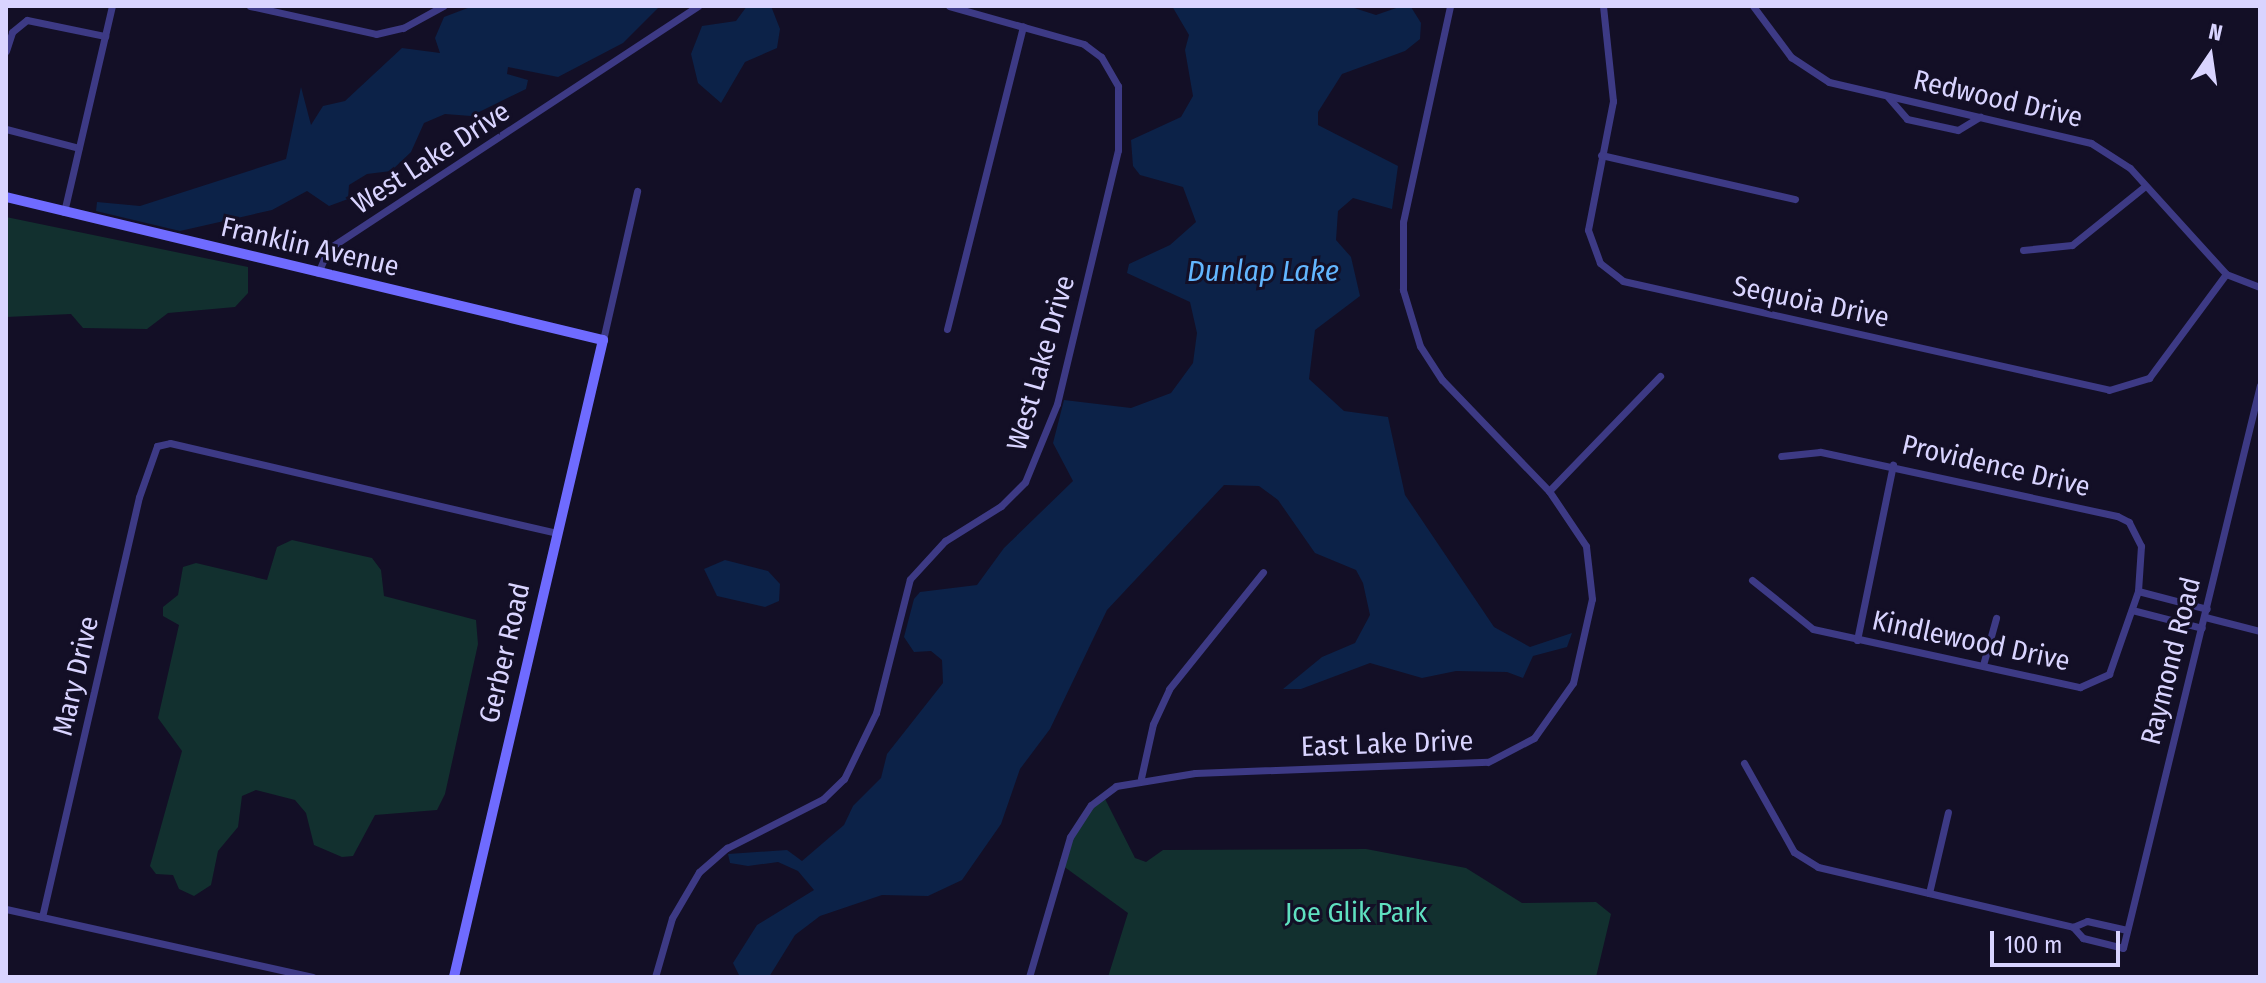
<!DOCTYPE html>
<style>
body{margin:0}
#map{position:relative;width:2266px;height:983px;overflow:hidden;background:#130f26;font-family:"Fira Sans Condensed",sans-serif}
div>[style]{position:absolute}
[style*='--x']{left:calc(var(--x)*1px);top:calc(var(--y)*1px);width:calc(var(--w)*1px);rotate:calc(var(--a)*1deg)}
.green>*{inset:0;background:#12302f}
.water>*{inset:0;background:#0c2248}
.street>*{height:7px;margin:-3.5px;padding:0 3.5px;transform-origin:3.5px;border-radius:3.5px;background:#3d3a85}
.secondary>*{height:10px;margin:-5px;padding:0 5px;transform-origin:5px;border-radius:5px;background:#6f6bff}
span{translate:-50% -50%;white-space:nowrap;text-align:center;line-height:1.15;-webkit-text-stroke:6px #130f26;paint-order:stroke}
.street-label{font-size:28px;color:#d9d4ff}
.park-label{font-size:28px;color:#5fe0c0}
.water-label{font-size:30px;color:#62b6ff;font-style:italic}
.frame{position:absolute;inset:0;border:8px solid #d9d4ff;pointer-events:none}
.north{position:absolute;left:2170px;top:16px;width:80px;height:80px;-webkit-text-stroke:6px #130f26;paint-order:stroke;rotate:13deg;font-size:22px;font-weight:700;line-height:32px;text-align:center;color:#d9d4ff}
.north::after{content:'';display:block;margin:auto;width:28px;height:36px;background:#d9d4ff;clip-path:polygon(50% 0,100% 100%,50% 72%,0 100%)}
.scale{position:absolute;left:1990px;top:931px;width:130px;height:36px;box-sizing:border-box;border:4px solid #d9d4ff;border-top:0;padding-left:10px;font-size:24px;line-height:28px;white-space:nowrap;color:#d9d4ff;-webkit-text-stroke:6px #130f26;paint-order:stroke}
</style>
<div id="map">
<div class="green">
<i style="clip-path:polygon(6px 217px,248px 267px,248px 293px,235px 307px,168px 313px,147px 329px,83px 328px,71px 314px,6px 317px)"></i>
<i style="clip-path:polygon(292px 540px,372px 558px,381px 570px,384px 596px,476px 620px,478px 644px,445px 794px,437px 810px,375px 815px,353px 856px,342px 857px,314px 845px,306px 813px,295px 800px,256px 790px,242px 796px,238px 827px,218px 851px,211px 885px,194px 896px,179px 889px,173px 875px,156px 874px,150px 866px,182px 751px,158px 718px,179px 625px,163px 616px,163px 607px,178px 595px,183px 567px,196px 563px,267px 580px,277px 547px)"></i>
<i style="clip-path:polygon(1103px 795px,1135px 858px,1146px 862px,1163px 850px,1366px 849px,1466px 868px,1522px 903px,1596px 902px,1611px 914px,1596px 977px,1108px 977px,1128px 913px,1059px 863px,1070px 837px)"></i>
</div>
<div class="water">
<i style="clip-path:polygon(473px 6px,660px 6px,623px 43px,558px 77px,508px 67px,507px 74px,528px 80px,526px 89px,471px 116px,445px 114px,424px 123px,411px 152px,391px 171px,367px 174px,349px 185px,348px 199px,329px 206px,307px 191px,272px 210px,180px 231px,96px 211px,97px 202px,140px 206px,286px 159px,301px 87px,311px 125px,323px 106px,345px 101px,402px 48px,440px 53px,435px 38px,444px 17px)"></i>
<i style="clip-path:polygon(747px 6px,771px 6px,780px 29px,777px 48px,745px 62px,721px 103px,698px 83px,691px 54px,702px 26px,736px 21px)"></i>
<i style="clip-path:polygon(1172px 6px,1348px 6px,1376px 15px,1402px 6px,1411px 7px,1421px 23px,1420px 39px,1405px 51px,1342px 74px,1318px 112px,1318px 125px,1398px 166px,1392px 209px,1353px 198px,1338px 211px,1336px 240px,1351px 257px,1360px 296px,1315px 330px,1309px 379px,1344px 411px,1388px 417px,1405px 495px,1494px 627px,1530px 647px,1572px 633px,1567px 647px,1533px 656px,1523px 678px,1507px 672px,1456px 671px,1422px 678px,1370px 663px,1301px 689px,1283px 689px,1322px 657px,1355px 643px,1370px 615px,1363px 583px,1356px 570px,1315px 553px,1278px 500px,1259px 486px,1224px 485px,1107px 610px,1050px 729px,1020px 769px,1001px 824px,962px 880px,928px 896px,882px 895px,820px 916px,795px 935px,769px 977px,740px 977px,733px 963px,757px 925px,814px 890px,798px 871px,778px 862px,748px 866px,730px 863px,728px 854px,787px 850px,802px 861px,844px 825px,853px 806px,881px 778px,887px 754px,943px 683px,942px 660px,931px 651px,914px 652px,904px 637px,914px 599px,920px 592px,977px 585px,1004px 548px,1073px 481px,1053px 443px,1064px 400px,1131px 408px,1171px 393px,1193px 363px,1197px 333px,1190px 302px,1127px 273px,1129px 264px,1170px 245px,1196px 222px,1183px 187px,1140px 175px,1133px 166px,1131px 140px,1181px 117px,1193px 96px,1185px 50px,1189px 35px)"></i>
<i style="clip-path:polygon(725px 560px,768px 571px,780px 584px,779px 601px,765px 607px,717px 596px,704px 569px)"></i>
</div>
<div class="street">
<i style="--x:250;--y:6;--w:129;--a:12.5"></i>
<i style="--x:376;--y:34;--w:28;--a:-13"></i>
<i style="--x:403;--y:28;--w:46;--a:-28.8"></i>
<i style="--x:1603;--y:6;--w:96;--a:84"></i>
<i style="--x:1613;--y:101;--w:131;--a:101"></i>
<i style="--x:1588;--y:230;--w:35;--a:70"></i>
<i style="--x:1600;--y:263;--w:29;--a:38"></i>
<i style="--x:1623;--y:281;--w:498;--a:12.6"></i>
<i style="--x:2109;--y:390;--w:42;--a:-16.7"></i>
<i style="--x:2149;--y:378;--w:129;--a:-53.5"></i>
<i style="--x:1753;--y:6;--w:64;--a:53.3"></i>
<i style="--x:1791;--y:57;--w:45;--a:33.3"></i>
<i style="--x:1829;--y:82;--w:269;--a:13.1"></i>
<i style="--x:2091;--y:143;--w:46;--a:32.7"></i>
<i style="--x:2130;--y:168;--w:143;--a:47.8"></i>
<i style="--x:2226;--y:274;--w:36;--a:21"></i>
<i style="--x:6;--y:51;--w:20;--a:-72"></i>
<i style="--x:12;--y:32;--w:19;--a:-39"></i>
<i style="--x:27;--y:20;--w:80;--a:11.6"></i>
<i style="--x:1888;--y:97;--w:29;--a:49"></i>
<i style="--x:1907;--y:119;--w:52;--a:12.2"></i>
<i style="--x:1958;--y:130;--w:26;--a:-31"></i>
<i style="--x:6;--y:129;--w:75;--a:14.6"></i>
<i style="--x:1601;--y:155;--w:199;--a:12.8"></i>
<i style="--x:64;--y:212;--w:212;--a:-76.9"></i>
<i style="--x:2023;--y:250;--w:49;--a:-5.8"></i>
<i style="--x:2072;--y:245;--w:94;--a:-38.9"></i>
<i style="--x:318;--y:273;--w:26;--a:-67"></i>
<i style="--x:328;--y:249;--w:443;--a:-33.3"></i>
<i style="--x:947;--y:329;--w:312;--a:-75.9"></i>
<i style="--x:603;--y:340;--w:153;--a:-77.1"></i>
<i style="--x:1549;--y:491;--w:160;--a:-46"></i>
<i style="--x:1752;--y:580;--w:78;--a:38.8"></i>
<i style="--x:1813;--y:629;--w:273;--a:12.3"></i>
<i style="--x:2080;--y:687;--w:32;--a:-24"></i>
<i style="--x:2109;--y:674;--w:88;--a:-70.7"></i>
<i style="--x:2138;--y:591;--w:45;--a:-86.2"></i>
<i style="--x:2141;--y:546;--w:27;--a:-117"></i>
<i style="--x:2129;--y:522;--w:13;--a:-153"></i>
<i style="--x:2117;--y:516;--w:304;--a:-167.8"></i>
<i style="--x:1820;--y:452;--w:39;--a:174"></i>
<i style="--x:2138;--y:591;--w:71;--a:14.6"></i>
<i style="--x:2132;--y:610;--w:72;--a:14.4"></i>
<i style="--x:2205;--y:617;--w:57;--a:14.3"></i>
<i style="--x:1857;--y:640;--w:179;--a:-78.4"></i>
<i style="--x:1983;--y:665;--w:49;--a:-74.5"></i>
<i style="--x:1744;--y:763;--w:102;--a:60.7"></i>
<i style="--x:1794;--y:852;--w:28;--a:32"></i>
<i style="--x:1818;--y:867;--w:262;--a:13.2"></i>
<i style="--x:1141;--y:778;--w:55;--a:-77.5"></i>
<i style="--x:1153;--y:724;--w:38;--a:-65"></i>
<i style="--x:1169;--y:689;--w:150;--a:-51.2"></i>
<i style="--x:1929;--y:893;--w:83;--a:-76.8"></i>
<i style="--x:6;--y:909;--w:314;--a:12.5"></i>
<i style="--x:42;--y:917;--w:431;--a:-77"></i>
<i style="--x:139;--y:497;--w:54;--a:-70.6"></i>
<i style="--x:157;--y:446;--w:13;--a:-13"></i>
<i style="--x:170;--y:443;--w:398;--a:13.1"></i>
<i style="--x:2073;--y:927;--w:15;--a:48"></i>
<i style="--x:2083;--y:938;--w:41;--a:14"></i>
<i style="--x:2123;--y:948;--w:579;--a:-76.32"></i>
<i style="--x:2073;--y:927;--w:15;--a:-23"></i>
<i style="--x:2087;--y:921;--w:41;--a:12.7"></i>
<i style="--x:655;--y:977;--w:61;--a:-73.9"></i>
<i style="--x:672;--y:918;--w:53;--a:-59.6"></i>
<i style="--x:699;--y:872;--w:37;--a:-41"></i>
<i style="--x:727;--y:848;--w:108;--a:-27"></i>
<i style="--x:823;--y:799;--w:29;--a:-44"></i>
<i style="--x:844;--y:779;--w:73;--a:-64.1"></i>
<i style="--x:876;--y:713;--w:138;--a:-75.8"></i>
<i style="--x:910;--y:579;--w:52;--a:-47.4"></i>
<i style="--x:945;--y:541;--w:66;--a:-32"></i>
<i style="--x:1001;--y:506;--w:34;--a:-45"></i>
<i style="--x:1025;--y:482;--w:84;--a:-67.7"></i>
<i style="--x:1057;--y:404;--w:261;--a:-76.5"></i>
<i style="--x:1118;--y:150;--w:64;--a:-90"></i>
<i style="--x:1118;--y:86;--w:34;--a:-120"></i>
<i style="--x:1101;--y:57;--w:21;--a:-143"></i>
<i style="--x:1084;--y:44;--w:140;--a:-164.3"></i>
<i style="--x:1029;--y:977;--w:146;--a:-73.7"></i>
<i style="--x:1070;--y:837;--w:38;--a:-57"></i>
<i style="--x:1091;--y:805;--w:31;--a:-37"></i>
<i style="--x:1116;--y:786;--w:80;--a:-9.3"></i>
<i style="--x:1195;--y:773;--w:293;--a:-2.2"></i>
<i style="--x:1488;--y:762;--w:52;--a:-27.6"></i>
<i style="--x:1534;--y:738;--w:67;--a:-54.7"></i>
<i style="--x:1573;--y:683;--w:86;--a:-77.3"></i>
<i style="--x:1592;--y:599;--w:53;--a:-96.5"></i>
<i style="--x:1586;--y:546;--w:66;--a:-123.9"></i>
<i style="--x:1549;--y:491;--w:154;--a:-133.9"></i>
<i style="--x:1442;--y:380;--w:40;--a:-122.9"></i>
<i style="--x:1420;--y:346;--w:59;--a:-106.9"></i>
<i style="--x:1403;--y:290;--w:68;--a:-90"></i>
<i style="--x:1403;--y:222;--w:221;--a:-77.7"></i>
</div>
<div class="secondary">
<i style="--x:6;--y:197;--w:614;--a:13.47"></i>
<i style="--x:603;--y:340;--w:654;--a:103.17"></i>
</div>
<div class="street-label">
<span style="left:1998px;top:99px;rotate:13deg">Redwood Drive</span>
<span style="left:431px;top:158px;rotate:-33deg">West Lake Drive</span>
<span style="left:310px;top:247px;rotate:13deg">Franklin Avenue</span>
<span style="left:1811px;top:302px;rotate:12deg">Sequoia Drive</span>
<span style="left:1041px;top:363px;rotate:-74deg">West Lake Drive</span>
<span style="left:1996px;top:466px;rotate:13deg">Providence Drive</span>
<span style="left:1971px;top:641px;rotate:12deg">Kindlewood Drive</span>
<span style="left:505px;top:653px;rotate:-77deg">Gerber Road</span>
<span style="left:2171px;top:661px;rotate:-76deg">Raymond Road</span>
<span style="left:76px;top:676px;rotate:-77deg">Mary Drive</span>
<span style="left:1387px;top:744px;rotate:-2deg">East Lake Drive</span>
</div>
<div class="park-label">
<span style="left:1356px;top:913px">Joe Glik Park</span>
</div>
<div class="water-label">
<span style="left:1263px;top:271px">Dunlap Lake</span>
</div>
<div class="frame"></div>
<div class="north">N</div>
<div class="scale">100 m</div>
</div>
